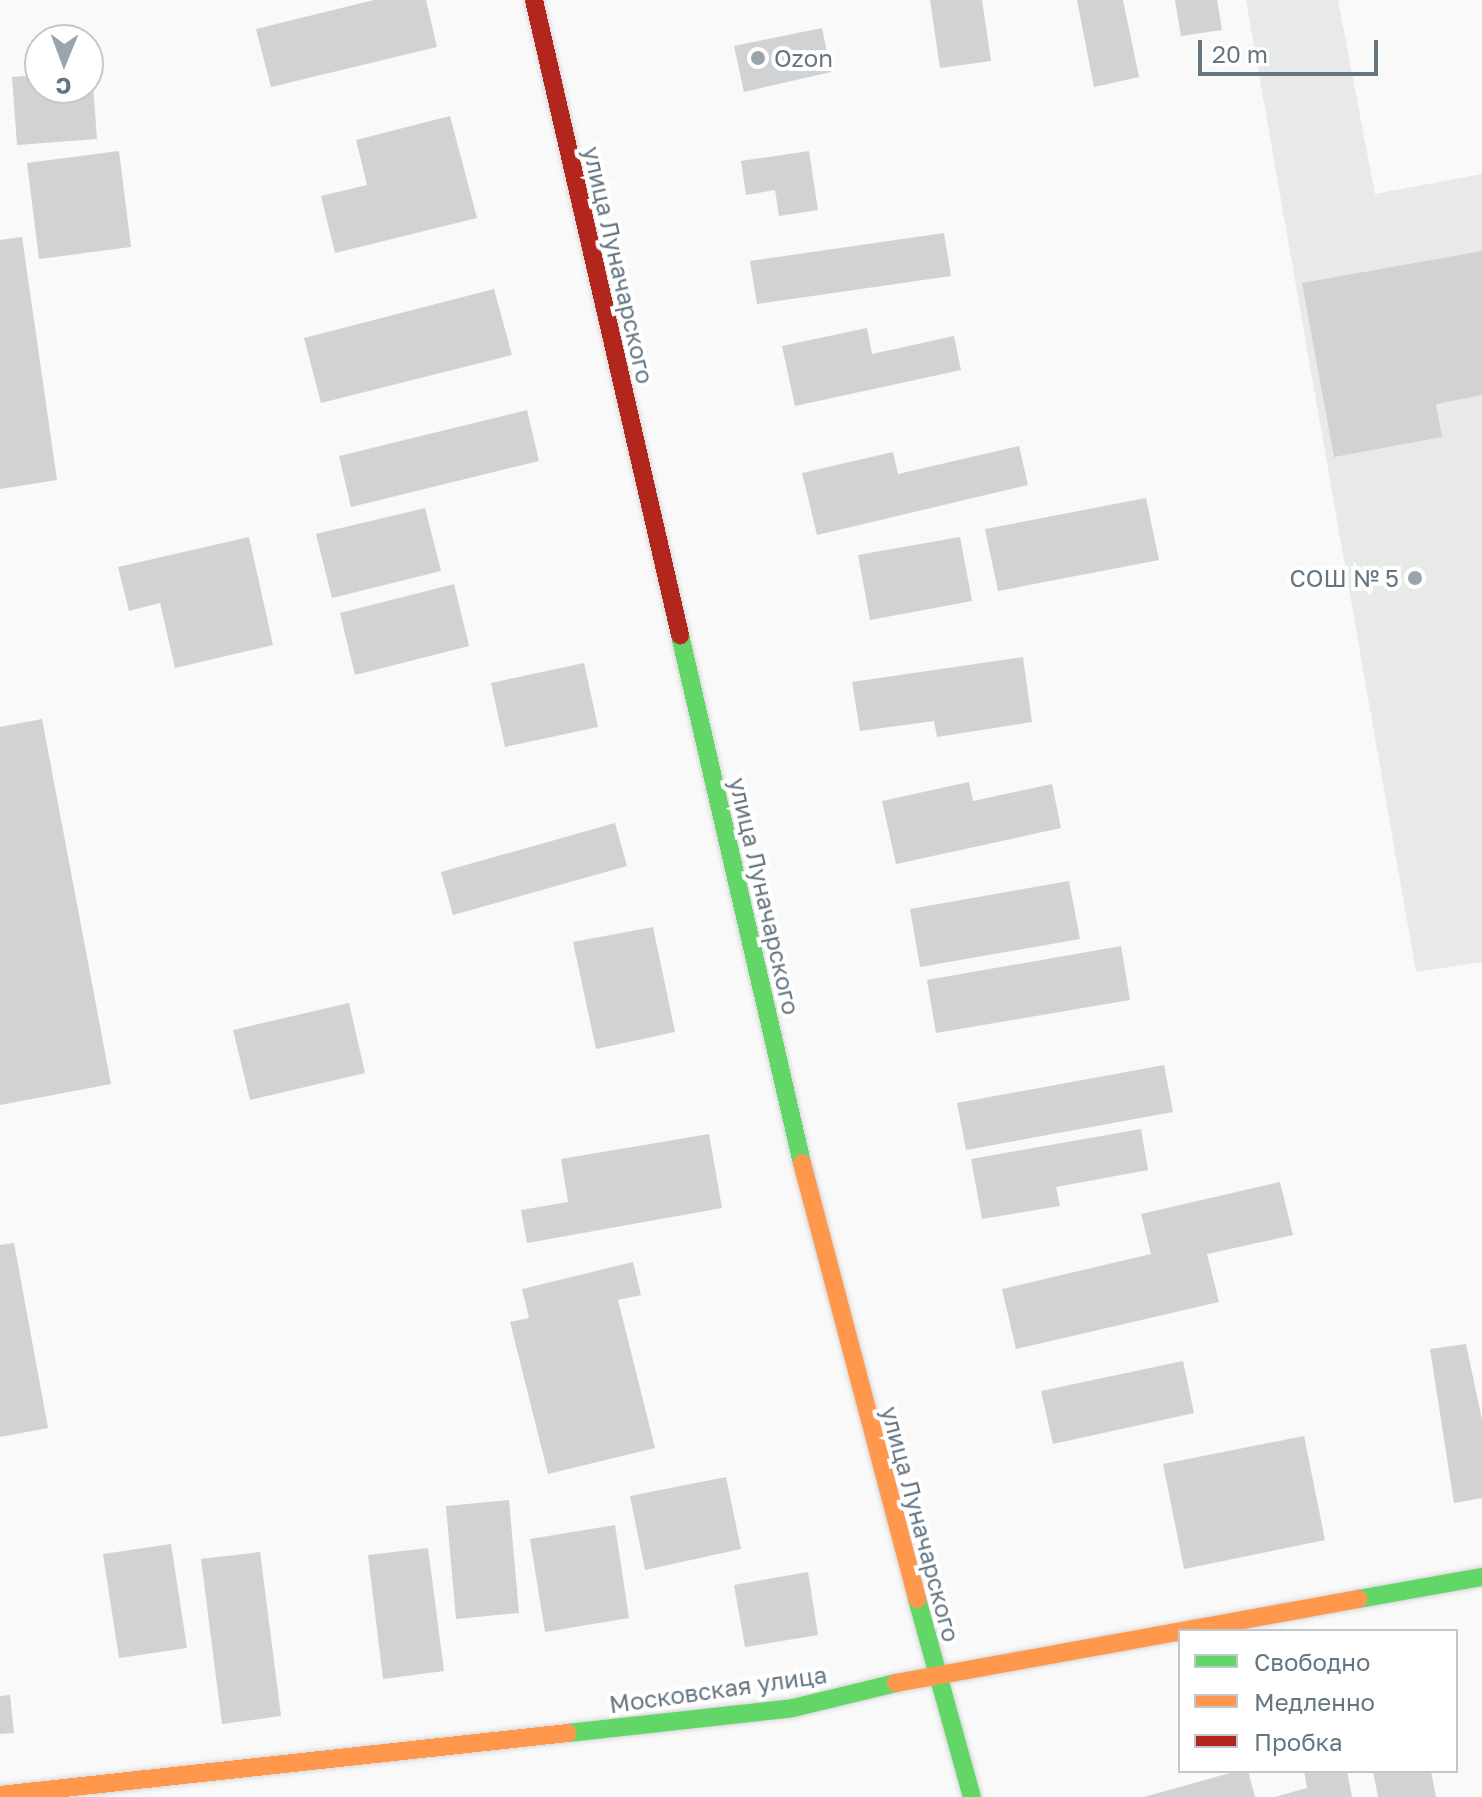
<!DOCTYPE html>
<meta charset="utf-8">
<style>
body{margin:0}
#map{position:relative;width:1482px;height:1797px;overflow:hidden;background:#f9f9f9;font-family:"Golos Text",sans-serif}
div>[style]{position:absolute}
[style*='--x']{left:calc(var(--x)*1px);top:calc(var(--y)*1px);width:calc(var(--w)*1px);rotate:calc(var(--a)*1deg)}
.built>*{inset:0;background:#e8e9e9}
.building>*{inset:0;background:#d0d2d3}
.roads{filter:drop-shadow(0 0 2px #d5d6d7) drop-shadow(0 0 2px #d5d6d7)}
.fast>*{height:18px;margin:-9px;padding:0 9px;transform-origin:9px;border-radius:9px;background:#63d668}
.slow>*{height:18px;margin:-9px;padding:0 9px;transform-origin:9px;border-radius:9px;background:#ff974d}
.jam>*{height:18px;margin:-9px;padding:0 9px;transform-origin:9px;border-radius:9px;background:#b3261e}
.dots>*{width:22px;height:22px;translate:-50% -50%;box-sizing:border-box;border:4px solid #fff;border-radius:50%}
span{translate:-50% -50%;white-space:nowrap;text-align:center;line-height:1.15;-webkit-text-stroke:8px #fff;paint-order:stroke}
.poi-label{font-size:24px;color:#657683}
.left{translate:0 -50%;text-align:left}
.right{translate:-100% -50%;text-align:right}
.street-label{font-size:24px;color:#657683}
.legend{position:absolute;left:1178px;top:1629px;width:280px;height:144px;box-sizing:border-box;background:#fff;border:2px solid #c1c8cd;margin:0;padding:10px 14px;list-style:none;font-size:24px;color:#657683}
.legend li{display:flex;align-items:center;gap:16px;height:40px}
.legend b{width:40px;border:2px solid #c1c8cd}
.north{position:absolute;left:24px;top:24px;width:80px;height:80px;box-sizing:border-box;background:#fff;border:2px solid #c1c8cd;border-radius:50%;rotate:181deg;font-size:22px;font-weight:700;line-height:32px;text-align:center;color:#657683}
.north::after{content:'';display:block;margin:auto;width:28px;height:36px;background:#99a4ac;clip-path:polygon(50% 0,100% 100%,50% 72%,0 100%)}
.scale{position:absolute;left:1198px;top:40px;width:180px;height:36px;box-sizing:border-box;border:4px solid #657683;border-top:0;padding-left:10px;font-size:24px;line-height:28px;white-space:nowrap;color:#657683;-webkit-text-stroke:6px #fff;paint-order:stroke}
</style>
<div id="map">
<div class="built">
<i style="clip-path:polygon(1246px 0,1338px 0,1375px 194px,1482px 174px,1482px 962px,1416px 972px)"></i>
</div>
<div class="building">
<i style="clip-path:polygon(374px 0,426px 0,437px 47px,271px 87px,256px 29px)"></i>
<i style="clip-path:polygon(930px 0,982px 0,991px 61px,940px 68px)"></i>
<i style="clip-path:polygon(1077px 0,1123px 0,1139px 77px,1094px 87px)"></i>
<i style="clip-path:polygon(1175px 0,1217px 0,1222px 30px,1181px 36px)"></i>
<i style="clip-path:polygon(822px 28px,831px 72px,744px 92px,734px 46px)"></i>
<i style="clip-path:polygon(92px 71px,97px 139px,17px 145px,12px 77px,40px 75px,40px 88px,88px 88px)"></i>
<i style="clip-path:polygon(450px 116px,477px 218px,335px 253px,321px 196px,367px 185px,356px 140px)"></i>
<i style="clip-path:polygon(119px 151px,131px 247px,39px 259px,27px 163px)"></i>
<i style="clip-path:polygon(809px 151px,818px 210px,779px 216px,775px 190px,746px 195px,741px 161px)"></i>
<i style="clip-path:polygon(944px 233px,951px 276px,757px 304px,750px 261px)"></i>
<i style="clip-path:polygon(22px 237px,57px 480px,0 489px,0 240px)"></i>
<i style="clip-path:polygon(1482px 251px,1482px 395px,1436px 404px,1442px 437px,1334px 457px,1302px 283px)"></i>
<i style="clip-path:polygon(494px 289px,512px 355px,321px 403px,304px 338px)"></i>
<i style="clip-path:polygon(867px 328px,872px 354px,954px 336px,961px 370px,795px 406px,782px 346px)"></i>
<i style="clip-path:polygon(527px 410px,539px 461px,351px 507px,339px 456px)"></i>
<i style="clip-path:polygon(1019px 446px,1028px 485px,817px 535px,802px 473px,893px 452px,898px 474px)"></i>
<i style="clip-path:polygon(1146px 498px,1159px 560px,998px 591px,985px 529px)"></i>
<i style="clip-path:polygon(425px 508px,441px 571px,332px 598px,316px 534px)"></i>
<i style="clip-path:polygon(249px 537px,273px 645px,175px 668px,160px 603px,129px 611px,118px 567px)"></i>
<i style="clip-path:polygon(960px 537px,972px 601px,870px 620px,858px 555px)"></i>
<i style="clip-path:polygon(454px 584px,469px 646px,355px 675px,340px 613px)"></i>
<i style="clip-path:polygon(1023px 657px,1032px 722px,937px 737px,934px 721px,860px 731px,852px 682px)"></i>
<i style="clip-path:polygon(584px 663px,598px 727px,505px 747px,491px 683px)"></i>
<i style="clip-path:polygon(42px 719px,111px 1084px,0 1105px,0 727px)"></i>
<i style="clip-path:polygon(969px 782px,973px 801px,1052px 784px,1061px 828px,896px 864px,882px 801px)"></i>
<i style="clip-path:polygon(615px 823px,627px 866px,453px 915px,441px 872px)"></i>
<i style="clip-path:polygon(1069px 881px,1080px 939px,920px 967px,910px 909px)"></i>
<i style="clip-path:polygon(653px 927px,675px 1032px,596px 1049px,573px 942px)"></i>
<i style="clip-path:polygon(1121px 946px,1130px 1000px,936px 1033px,927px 980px)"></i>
<i style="clip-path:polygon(349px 1003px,365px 1073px,250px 1100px,233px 1030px)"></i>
<i style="clip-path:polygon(1164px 1065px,1173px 1112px,966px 1150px,957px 1103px)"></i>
<i style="clip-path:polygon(1141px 1129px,1148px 1170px,1056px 1187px,1060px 1206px,982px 1219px,971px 1159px)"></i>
<i style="clip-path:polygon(709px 1134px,722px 1208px,527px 1243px,521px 1210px,568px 1202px,561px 1159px)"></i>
<i style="clip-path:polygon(1280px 1182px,1293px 1235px,1207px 1254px,1219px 1302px,1016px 1349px,1002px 1289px,1151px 1254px,1141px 1214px)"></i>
<i style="clip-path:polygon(14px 1243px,48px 1428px,0 1437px,0 1245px)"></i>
<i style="clip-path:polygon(633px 1262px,641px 1295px,618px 1300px,655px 1448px,548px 1474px,510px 1322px,529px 1318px,522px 1289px)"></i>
<i style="clip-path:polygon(1466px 1344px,1482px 1420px,1482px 1498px,1454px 1503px,1430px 1349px)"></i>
<i style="clip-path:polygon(1183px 1361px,1194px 1413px,1053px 1444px,1041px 1391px)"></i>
<i style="clip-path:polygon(1304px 1436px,1325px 1540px,1184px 1569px,1163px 1464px)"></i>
<i style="clip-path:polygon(726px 1477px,741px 1549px,645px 1570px,630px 1496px)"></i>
<i style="clip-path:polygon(509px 1500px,519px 1613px,456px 1619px,446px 1506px)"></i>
<i style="clip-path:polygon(615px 1525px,629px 1618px,545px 1632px,530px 1539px)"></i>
<i style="clip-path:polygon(171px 1544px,187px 1648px,119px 1658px,103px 1554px)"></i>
<i style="clip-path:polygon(428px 1548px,444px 1671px,383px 1679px,368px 1555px)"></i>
<i style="clip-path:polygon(260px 1552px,281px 1716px,222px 1724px,201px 1559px)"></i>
<i style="clip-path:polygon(808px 1572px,818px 1635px,745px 1647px,734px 1585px)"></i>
<i style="clip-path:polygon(10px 1695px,14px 1733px,0 1734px,0 1696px)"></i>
<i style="clip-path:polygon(1248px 1771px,1255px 1797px,1144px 1797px,1237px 1771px)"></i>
<i style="clip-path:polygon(1304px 1771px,1347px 1771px,1352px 1797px,1275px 1797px,1307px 1788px)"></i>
<i style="clip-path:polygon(1373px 1771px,1431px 1771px,1436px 1797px,1378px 1797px)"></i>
</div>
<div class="roads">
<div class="fast">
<i style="--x:680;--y:635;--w:542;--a:76.99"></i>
<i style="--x:917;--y:1599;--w:205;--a:74.5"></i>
<i style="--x:1358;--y:1599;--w:126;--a:-10.1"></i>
<i style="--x:568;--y:1733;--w:226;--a:-6.3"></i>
<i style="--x:793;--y:1708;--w:106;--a:-13.6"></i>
</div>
<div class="slow">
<i style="--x:802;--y:1163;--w:451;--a:75.2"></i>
<i style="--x:896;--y:1683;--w:470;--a:-10.3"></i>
<i style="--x:0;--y:1795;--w:571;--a:-6.23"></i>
</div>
<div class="jam">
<i style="--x:534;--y:0;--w:652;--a:77.05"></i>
</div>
</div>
<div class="dots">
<i style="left:758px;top:58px;background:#99a4ac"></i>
<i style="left:1415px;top:578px;background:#99a4ac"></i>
</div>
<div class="poi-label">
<span class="left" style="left:774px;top:58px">Ozon</span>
<span class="right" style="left:1399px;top:578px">СОШ № 5</span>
</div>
<div class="street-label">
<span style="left:619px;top:265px;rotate:77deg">улица Луначарского</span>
<span style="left:765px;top:896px;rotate:77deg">улица Луначарского</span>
<span style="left:921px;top:1524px;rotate:75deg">улица Луначарского</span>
<span style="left:718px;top:1689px;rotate:-8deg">Московская улица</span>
</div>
<ul class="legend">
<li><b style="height:10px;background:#63d668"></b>Свободно</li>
<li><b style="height:10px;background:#ff974d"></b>Медленно</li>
<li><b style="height:10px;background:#b3261e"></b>Пробка</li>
</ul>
<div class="north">С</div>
<div class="scale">20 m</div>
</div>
